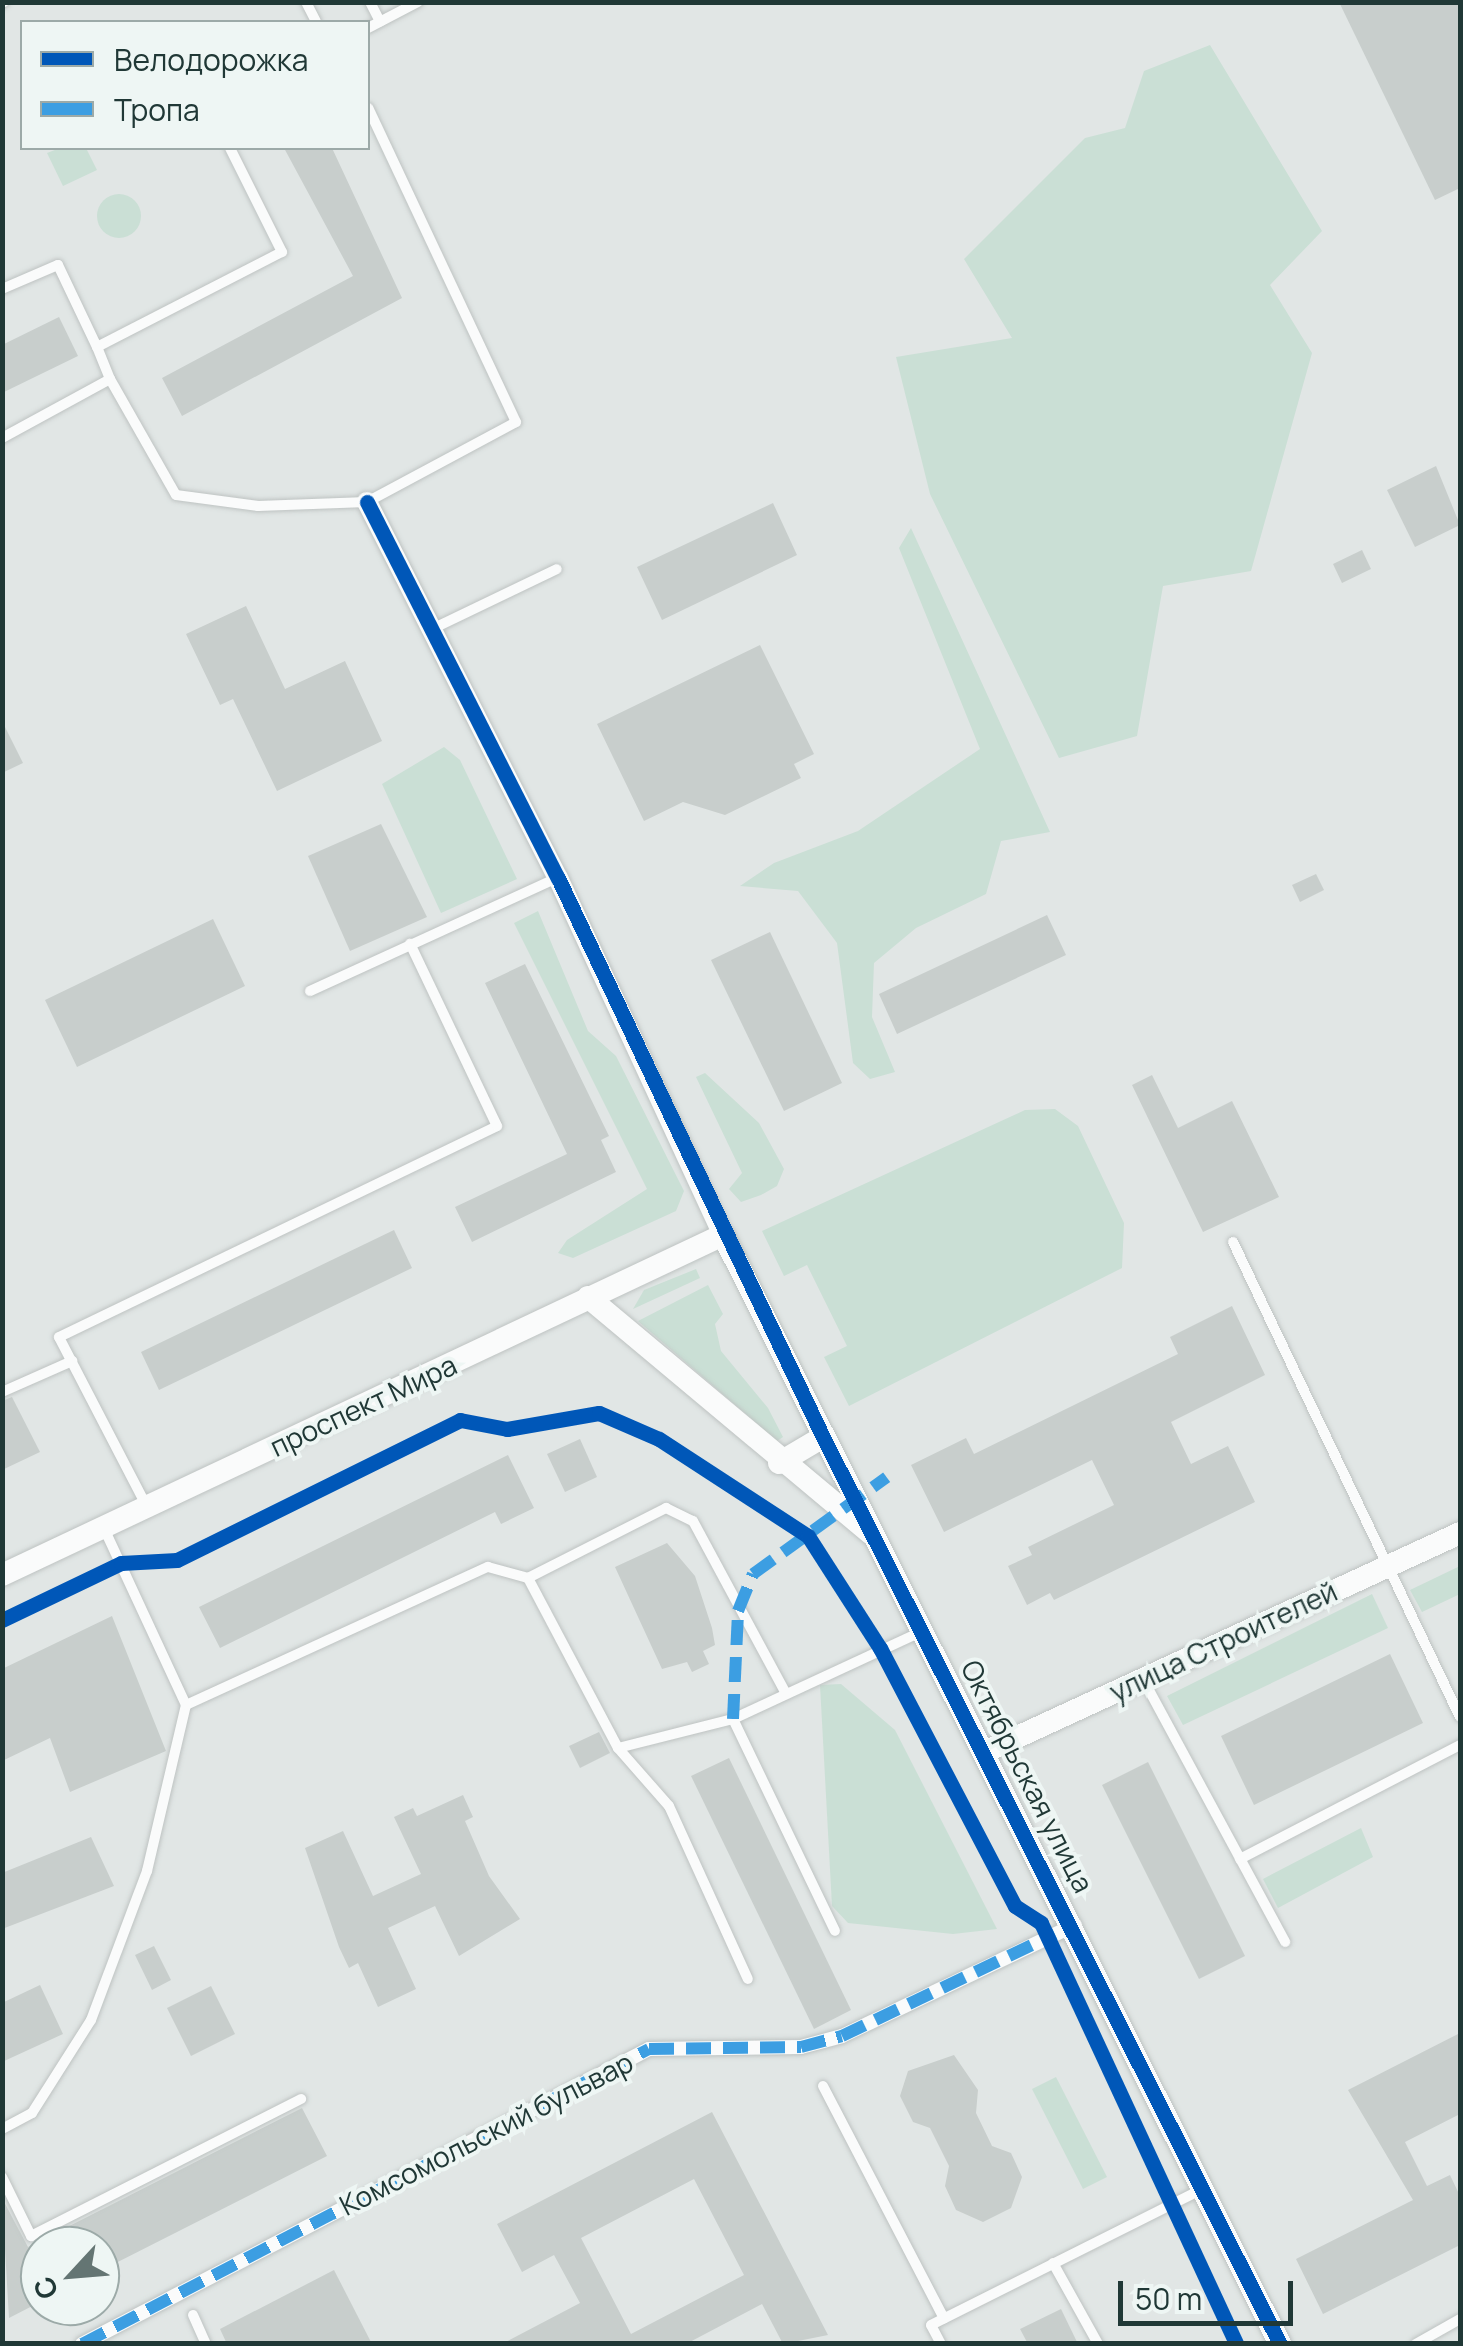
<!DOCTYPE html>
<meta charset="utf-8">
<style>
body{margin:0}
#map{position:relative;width:1463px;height:2346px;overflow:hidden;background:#e1e6e5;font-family:Manrope,sans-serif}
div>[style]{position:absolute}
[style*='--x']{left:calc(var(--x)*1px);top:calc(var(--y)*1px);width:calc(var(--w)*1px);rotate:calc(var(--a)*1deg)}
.green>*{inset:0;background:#cadfd5}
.round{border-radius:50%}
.building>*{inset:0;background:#c8cecc}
.roads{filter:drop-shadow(0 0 2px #bec3c2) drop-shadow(0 0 2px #bec3c2)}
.service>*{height:10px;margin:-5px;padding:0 5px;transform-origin:5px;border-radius:5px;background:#fafbfb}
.pedestrian>*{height:14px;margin:-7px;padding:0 7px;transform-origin:7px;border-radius:7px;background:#fafbfb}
.minor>*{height:20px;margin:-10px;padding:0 10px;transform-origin:10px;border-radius:10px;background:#fafbfb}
.tertiary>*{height:22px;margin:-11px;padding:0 11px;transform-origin:11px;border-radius:11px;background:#fafbfb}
.quiet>*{height:12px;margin-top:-6px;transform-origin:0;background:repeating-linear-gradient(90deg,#3c9ee2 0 25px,transparent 0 37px)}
.cycleway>*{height:15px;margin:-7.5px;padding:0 7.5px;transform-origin:7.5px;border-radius:7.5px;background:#0057b8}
span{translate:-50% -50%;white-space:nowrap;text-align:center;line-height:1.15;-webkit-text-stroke:8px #eef6f4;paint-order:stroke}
.street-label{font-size:28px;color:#203836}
.frame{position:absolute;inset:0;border:5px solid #203836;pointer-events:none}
.legend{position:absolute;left:20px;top:20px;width:350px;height:130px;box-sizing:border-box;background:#eef6f4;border:2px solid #9caaa8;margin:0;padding:12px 18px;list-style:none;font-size:30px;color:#203836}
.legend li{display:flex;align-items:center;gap:20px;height:50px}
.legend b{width:50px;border:2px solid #9caaa8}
.north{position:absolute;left:20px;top:2226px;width:100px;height:100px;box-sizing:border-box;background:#eef6f4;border:2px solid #9caaa8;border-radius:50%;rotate:244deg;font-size:28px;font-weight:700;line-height:40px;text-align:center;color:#203836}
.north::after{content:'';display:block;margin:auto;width:35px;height:45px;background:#647573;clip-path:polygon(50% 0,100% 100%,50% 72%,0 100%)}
.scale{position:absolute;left:1118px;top:2281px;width:175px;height:45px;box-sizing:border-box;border:5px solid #203836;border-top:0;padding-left:12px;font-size:30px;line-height:35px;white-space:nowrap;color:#203836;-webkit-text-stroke:8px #eef6f4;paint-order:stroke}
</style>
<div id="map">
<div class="green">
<i style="clip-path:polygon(1210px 45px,1322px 231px,1270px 285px,1312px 353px,1251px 571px,1163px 586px,1137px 736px,1059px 758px,930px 494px,896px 357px,1012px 338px,964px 259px,1085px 138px,1125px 128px,1144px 71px)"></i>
<i style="clip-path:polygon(60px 148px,86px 148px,97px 170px,63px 186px,47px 153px)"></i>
<i class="round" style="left:97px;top:194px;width:44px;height:44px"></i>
<i style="clip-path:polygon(911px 528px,1050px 832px,1001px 841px,986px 894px,916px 928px,874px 963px,872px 1017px,895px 1072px,870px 1079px,853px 1063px,837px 943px,798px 891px,740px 886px,774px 863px,858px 831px,980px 749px,899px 548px)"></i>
<i style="clip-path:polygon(444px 747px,460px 760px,517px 879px,441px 913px,382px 784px)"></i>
<i style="clip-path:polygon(538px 911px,588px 1031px,616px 1056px,684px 1191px,676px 1211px,573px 1258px,558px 1253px,567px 1240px,647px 1189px,514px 923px)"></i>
<i style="clip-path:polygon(705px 1073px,759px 1123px,784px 1169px,777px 1186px,761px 1195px,741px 1202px,729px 1189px,742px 1173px,696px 1077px)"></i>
<i style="clip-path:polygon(1055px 1109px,1078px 1126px,1124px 1223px,1122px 1268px,849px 1406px,824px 1357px,847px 1346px,807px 1265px,784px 1276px,762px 1231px,1025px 1110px)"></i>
<i style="clip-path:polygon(696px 1269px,700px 1278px,633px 1309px,644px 1290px)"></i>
<i style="clip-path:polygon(708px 1285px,723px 1314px,715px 1324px,721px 1351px,768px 1408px,783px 1437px,777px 1441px,638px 1321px)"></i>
<i style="clip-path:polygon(1460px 1566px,1460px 1594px,1422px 1612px,1410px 1590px)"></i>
<i style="clip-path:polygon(1372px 1594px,1388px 1628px,1183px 1725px,1167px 1696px)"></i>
<i style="clip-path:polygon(841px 1684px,895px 1730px,997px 1929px,953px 1934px,848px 1923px,832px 1906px,820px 1685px)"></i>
<i style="clip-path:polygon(1361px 1828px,1373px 1857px,1278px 1908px,1263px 1879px)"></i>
<i style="clip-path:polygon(1056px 2077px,1107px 2177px,1083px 2189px,1032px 2089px)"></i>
</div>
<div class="building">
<i style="clip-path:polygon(1339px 2px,1460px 2px,1460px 188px,1435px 200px)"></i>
<i style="clip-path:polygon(284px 148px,332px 148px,402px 298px,182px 416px,162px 378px,353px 276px)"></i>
<i style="clip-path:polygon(59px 317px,78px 356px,2px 393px,2px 345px)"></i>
<i style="clip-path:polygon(1436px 466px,1460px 525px,1415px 547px,1387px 490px)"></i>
<i style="clip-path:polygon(773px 503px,797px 555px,662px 620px,637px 567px)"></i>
<i style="clip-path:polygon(1362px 550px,1371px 569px,1342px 583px,1333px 564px)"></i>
<i style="clip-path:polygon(246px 606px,285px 689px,345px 661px,382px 741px,277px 791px,233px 699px,220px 705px,186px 634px)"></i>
<i style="clip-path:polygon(760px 645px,814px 754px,794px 764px,801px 778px,725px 815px,683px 802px,644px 821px,597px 724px)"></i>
<i style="clip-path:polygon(2px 721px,23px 763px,2px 773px)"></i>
<i style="clip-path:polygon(381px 824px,427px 917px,350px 951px,308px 856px)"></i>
<i style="clip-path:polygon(1316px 874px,1324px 890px,1300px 902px,1292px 885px)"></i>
<i style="clip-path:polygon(1047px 915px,1066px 955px,897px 1034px,879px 994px)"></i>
<i style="clip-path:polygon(213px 919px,245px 986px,77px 1067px,45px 1000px)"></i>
<i style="clip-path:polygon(770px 932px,842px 1083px,784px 1111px,711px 960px)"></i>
<i style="clip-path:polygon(525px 964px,609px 1136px,601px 1140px,616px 1172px,472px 1242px,455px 1207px,567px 1154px,485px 983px)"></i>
<i style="clip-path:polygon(1152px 1075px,1178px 1128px,1232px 1101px,1279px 1197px,1203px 1232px,1132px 1085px)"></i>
<i style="clip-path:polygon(394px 1230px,412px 1268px,159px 1390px,141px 1352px)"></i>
<i style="clip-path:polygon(1232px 1306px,1265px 1375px,1171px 1422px,1191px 1464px,1228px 1446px,1255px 1502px,1054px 1600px,1050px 1593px,1027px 1605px,1008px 1566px,1032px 1555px,1028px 1547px,1114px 1505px,1092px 1460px,944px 1532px,911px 1465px,966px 1438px,974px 1454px,1178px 1354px,1170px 1337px)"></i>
<i style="clip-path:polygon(12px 1397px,40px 1452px,2px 1470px,2px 1401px)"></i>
<i style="clip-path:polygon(580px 1439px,597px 1477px,565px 1492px,547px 1454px)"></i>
<i style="clip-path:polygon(508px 1455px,534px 1508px,501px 1524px,495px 1512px,220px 1648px,199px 1607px)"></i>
<i style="clip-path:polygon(667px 1543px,695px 1576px,712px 1628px,715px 1645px,703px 1651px,709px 1664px,692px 1672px,687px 1662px,662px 1669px,615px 1567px)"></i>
<i style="clip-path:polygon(112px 1616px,166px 1751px,70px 1792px,50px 1738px,2px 1761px,2px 1669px)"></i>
<i style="clip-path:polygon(1390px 1654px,1423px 1723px,1254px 1805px,1221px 1736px)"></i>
<i style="clip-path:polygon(599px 1732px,610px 1753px,580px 1768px,569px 1746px)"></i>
<i style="clip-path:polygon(729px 1758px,851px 2010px,814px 2029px,691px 1776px)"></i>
<i style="clip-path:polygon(1148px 1762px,1245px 1956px,1199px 1979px,1102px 1785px)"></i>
<i style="clip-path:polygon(463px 1795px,473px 1817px,465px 1821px,489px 1876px,520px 1919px,459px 1956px,435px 1906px,388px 1928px,416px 1989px,378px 2007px,358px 1963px,349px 1968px,339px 1947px,305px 1848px,343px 1831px,373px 1896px,421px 1874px,394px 1817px,413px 1808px,417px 1816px)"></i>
<i style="clip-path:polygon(91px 1837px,114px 1886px,2px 1929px,2px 1873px)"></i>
<i style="clip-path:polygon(154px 1946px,171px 1980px,152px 1990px,135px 1955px)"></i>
<i style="clip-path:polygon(40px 1985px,63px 2034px,2px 2062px,2px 2003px)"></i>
<i style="clip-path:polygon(211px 1986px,235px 2034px,191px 2056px,167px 2008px)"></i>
<i style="clip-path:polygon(1460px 2033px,1460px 2114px,1405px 2142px,1427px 2186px,1450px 2175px,1460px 2196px,1460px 2245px,1323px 2314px,1296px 2259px,1413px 2200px,1348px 2090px)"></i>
<i style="clip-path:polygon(954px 2055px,978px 2090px,976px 2113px,992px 2146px,1011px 2153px,1022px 2177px,1011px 2208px,983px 2222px,956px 2210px,945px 2186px,949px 2166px,930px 2128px,913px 2122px,900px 2096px,908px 2071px)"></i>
<i style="clip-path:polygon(302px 2108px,327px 2156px,100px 2271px,100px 2246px,40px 2246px,40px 2302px,9px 2318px,2px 2198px,28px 2247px)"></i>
<i style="clip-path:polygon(evenodd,712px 2112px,828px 2335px,783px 2344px,762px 2304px,686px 2344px,502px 2344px,580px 2303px,554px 2255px,522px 2272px,497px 2224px,712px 2112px,694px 2179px,744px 2275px,631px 2334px,581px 2238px,694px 2179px)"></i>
<i style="clip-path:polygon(334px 2270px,372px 2344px,227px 2344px,220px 2329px)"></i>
<i style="clip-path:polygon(1061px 2309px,1078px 2344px,1028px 2344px,1020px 2329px)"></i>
</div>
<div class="roads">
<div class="service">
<i style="--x:306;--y:2;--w:22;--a:63"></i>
<i style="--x:370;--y:2;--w:22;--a:63"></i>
<i style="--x:2;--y:3;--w:2;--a:-27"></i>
<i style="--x:368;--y:28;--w:56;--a:-27.5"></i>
<i style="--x:2;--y:289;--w:61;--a:-23.2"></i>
<i style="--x:58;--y:265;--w:91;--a:64.6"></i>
<i style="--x:110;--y:379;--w:35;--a:-112"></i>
<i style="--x:97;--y:347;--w:208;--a:-27.2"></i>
<i style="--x:282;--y:252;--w:116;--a:-116.6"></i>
<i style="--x:2;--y:438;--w:123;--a:-28.6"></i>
<i style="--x:110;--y:379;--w:133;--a:60.4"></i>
<i style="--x:176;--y:495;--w:83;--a:7.6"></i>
<i style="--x:258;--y:506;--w:109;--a:-2.1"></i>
<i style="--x:367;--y:502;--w:169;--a:-28.2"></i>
<i style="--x:516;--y:422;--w:347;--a:-115.2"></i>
<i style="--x:434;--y:628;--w:136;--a:-25.6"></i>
<i style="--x:310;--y:991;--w:272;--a:-24.6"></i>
<i style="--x:1233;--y:1242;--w:526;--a:64.46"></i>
<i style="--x:2;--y:1392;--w:77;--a:-23.9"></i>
<i style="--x:146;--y:1505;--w:189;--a:-117.4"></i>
<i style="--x:59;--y:1337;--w:486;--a:-25.7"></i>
<i style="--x:497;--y:1126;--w:202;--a:-115.5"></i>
<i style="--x:528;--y:1578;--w:155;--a:-26.9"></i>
<i style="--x:666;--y:1508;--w:30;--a:26"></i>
<i style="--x:693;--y:1521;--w:192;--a:61.7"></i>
<i style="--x:1143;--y:1679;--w:299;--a:61.6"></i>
<i style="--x:186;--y:1705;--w:332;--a:-24.6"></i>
<i style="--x:488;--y:1567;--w:41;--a:15.4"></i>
<i style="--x:528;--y:1578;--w:192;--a:62.1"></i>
<i style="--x:618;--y:1748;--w:119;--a:-14.2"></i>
<i style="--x:733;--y:1719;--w:206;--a:-24.9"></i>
<i style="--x:733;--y:1719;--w:235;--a:64.3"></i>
<i style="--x:618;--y:1748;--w:77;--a:48.7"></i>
<i style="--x:669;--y:1806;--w:190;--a:65.5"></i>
<i style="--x:1240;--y:1859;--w:248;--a:-27.4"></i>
<i style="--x:823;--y:2086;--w:262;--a:62.5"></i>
<i style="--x:2;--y:2129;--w:34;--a:-28"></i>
<i style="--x:32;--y:2113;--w:110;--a:-57.6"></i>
<i style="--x:91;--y:2020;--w:159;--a:-69.4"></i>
<i style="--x:147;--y:1871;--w:171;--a:-76.8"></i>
<i style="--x:186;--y:1705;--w:195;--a:-114.9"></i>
<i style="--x:2;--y:2177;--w:66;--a:63.8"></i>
<i style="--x:31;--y:2236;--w:303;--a:-26.9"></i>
<i style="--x:1053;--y:2263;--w:93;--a:60.9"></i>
<i style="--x:193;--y:2315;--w:32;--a:66"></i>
<i style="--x:941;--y:2344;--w:21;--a:-118"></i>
<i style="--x:931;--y:2325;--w:303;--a:-26.6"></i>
<i style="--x:1416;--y:2344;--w:51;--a:-29.6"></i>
</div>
<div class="pedestrian">
<i style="--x:82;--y:2344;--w:639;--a:-27.49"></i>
<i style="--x:649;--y:2049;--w:152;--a:-0.8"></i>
<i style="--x:801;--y:2047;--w:42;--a:-15"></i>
<i style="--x:842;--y:2036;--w:258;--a:-25.5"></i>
</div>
<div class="minor">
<i style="--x:367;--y:502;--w:422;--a:63.1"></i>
<i style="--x:558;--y:878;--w:393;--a:65.2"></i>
</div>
<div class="tertiary">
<i style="--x:588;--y:1297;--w:369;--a:39.9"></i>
<i style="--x:779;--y:1463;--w:51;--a:-30.6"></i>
<i style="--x:2;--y:1575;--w:797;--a:-25.25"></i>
<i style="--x:723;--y:1235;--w:1241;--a:63.33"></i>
<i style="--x:987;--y:1751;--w:521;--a:-24.74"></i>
</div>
</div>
<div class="quiet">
<i style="--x:733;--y:1719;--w:108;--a:-87.3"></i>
<i style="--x:738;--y:1611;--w:40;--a:-68"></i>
<i style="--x:753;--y:1574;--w:165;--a:-35.9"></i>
<i style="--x:82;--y:2344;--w:639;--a:-27.49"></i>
<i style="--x:649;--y:2049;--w:152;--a:-0.8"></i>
<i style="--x:801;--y:2047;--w:42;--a:-15"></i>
<i style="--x:842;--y:2036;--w:236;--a:-25.6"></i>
</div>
<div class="cycleway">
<i style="--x:367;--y:502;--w:422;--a:63.1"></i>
<i style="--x:558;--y:878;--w:619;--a:64.64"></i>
<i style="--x:823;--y:1437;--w:1016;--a:63.26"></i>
<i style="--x:2;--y:1620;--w:132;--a:-25.6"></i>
<i style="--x:121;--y:1563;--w:56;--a:-3.1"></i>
<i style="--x:177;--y:1560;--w:316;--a:-26.3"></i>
<i style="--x:460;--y:1420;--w:48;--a:10.8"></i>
<i style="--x:507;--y:1429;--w:93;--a:-9.9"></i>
<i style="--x:599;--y:1413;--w:65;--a:23.4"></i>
<i style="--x:659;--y:1439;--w:178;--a:33.1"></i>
<i style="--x:808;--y:1536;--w:133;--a:57.3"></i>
<i style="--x:880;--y:1648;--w:291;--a:62.4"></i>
<i style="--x:1015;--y:1906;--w:31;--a:33"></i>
<i style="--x:1041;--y:1923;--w:464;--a:65.1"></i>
</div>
<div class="street-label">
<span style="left:363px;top:1405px;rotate:-25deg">проспект Мира</span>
<span style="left:1223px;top:1641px;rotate:-25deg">улица Строителей</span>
<span style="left:1028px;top:1776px;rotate:63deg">Октябрьская улица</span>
<span style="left:486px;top:2133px;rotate:-27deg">Комсомольский бульвар</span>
</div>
<div class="frame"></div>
<ul class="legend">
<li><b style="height:12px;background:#0057b8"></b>Велодорожка</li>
<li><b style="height:12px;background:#3c9ee2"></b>Тропа</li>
</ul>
<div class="north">С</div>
<div class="scale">50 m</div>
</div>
